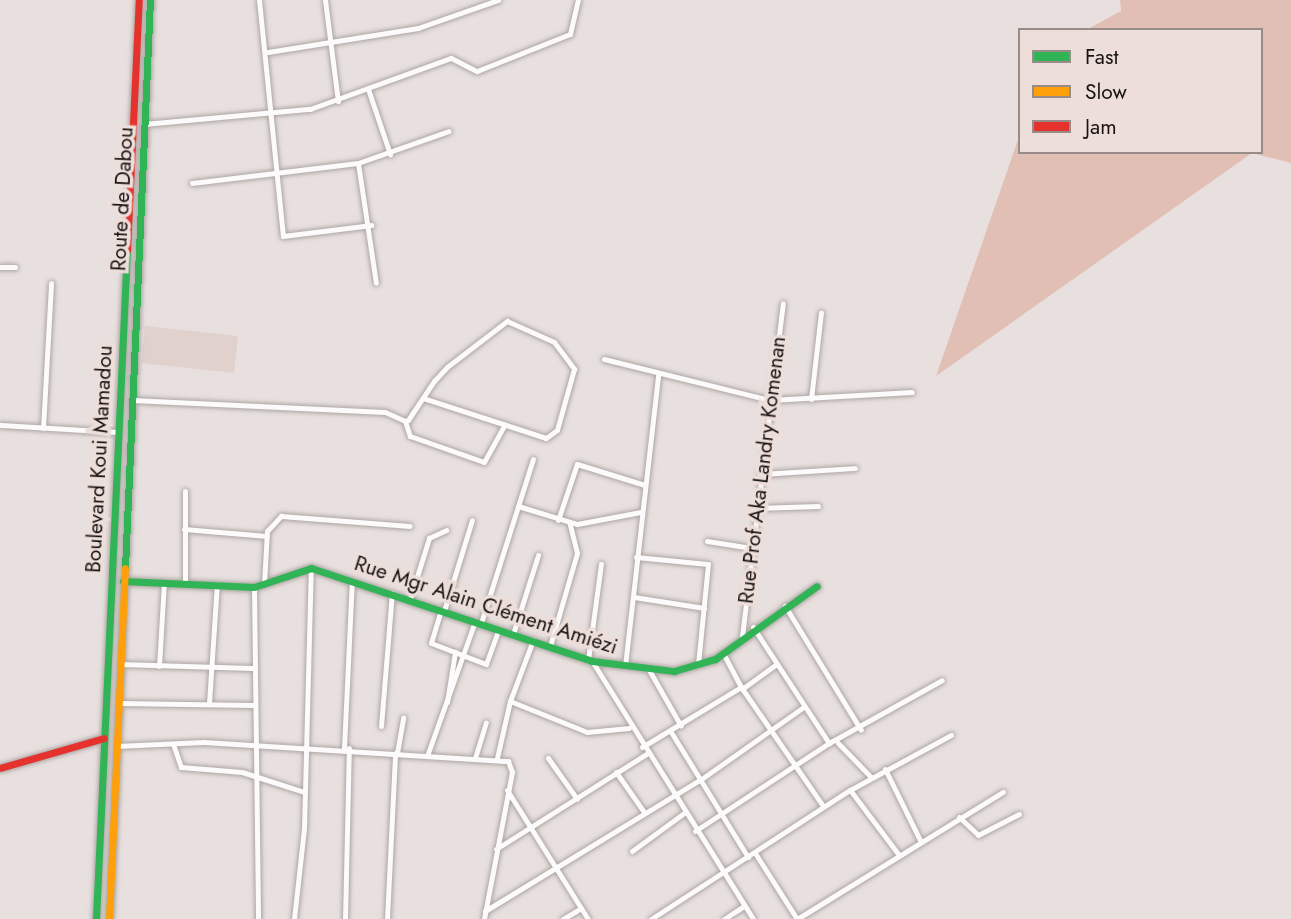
<!DOCTYPE html>
<meta charset="utf-8">
<style>
body{margin:0}
#map{position:relative;width:1291px;height:919px;overflow:hidden;background:#e8e0de;font-family:Jost,sans-serif}
div>[style]{position:absolute}
[style*='--x']{left:calc(var(--x)*1px);top:calc(var(--y)*1px);width:calc(var(--w)*1px);rotate:calc(var(--a)*1deg)}
.built>*{inset:0;background:#e1d1cc}
.forest>*{inset:0;background:#e2bfb4}
.roads{filter:drop-shadow(0 0 2px #aca6a4) drop-shadow(0 0 2px #aca6a4)}
.street>*{height:5px;margin:-2.5px;padding:0 2.5px;transform-origin:2.5px;border-radius:2.5px;background:#fcfafa}
.fast>*{height:7px;margin:-3.5px;padding:0 3.5px;transform-origin:3.5px;border-radius:3.5px;background:#30b455}
.slow>*{height:7px;margin:-3.5px;padding:0 3.5px;transform-origin:3.5px;border-radius:3.5px;background:#ff9f0a}
.jam>*{height:7px;margin:-3.5px;padding:0 3.5px;transform-origin:3.5px;border-radius:3.5px;background:#e5322d}
span{translate:-50% -50%;white-space:nowrap;text-align:center;line-height:1.15;-webkit-text-stroke:7px #edded9;paint-order:stroke}
.street-label{font-size:21px;color:#171211}
.legend{position:absolute;left:1018px;top:28px;width:245px;height:126px;box-sizing:border-box;background:#edded9;border:2px solid #978c89;margin:0;padding:9px 12px;list-style:none;font-size:21px;color:#171211}
.legend li{display:flex;align-items:center;gap:14px;height:35px}
.legend b{width:35px;border:2px solid #978c89}
</style>
<div id="map">
<div class="built">
<i style="clip-path:polygon(145px 326px,238px 336px,234px 373px,141px 363px)"></i>
</div>
<div class="forest">
<i style="clip-path:polygon(1120px 0,1291px 0,1291px 163px,1252px 153px,936px 376px,1020px 134px,1020px 152px,1261px 152px,1261px 30px,1086px 30px,1121px 11px)"></i>
</div>
<div class="roads">
<div class="street">
<i style="--x:259;--y:0;--w:237;--a:84.2"></i>
<i style="--x:283;--y:236;--w:89;--a:-7.1"></i>
<i style="--x:325;--y:0;--w:102;--a:82.7"></i>
<i style="--x:268;--y:52;--w:152;--a:-9.1"></i>
<i style="--x:418;--y:28;--w:85;--a:-19.3"></i>
<i style="--x:368;--y:89;--w:69;--a:71.3"></i>
<i style="--x:144;--y:124;--w:167;--a:-5.2"></i>
<i style="--x:310;--y:109;--w:150;--a:-19.9"></i>
<i style="--x:451;--y:58;--w:29;--a:27"></i>
<i style="--x:477;--y:71;--w:100;--a:-21.7"></i>
<i style="--x:570;--y:34;--w:35;--a:-77"></i>
<i style="--x:358;--y:163;--w:121;--a:81.5"></i>
<i style="--x:192;--y:183;--w:167;--a:-6.9"></i>
<i style="--x:358;--y:163;--w:96;--a:-19.4"></i>
<i style="--x:0;--y:267;--w:15;--a:0"></i>
<i style="--x:604;--y:359;--w:171;--a:13.9"></i>
<i style="--x:770;--y:400;--w:142;--a:-3.2"></i>
<i style="--x:811;--y:399;--w:87;--a:-83.4"></i>
<i style="--x:132;--y:400;--w:253;--a:2.7"></i>
<i style="--x:385;--y:412;--w:22;--a:24"></i>
<i style="--x:405;--y:421;--w:3;--a:-18"></i>
<i style="--x:408;--y:420;--w:47;--a:-56.3"></i>
<i style="--x:434;--y:381;--w:19;--a:-47"></i>
<i style="--x:447;--y:367;--w:76;--a:-37.5"></i>
<i style="--x:507;--y:321;--w:51;--a:24.1"></i>
<i style="--x:554;--y:342;--w:34;--a:53"></i>
<i style="--x:574;--y:369;--w:63;--a:105.6"></i>
<i style="--x:557;--y:430;--w:14;--a:144"></i>
<i style="--x:546;--y:438;--w:129;--a:-162"></i>
<i style="--x:405;--y:421;--w:16;--a:72"></i>
<i style="--x:410;--y:436;--w:78;--a:19.4"></i>
<i style="--x:484;--y:462;--w:43;--a:-61.1"></i>
<i style="--x:0;--y:425;--w:118;--a:3.4"></i>
<i style="--x:43;--y:428;--w:145;--a:-86.8"></i>
<i style="--x:760;--y:474;--w:95;--a:-3.6"></i>
<i style="--x:185;--y:491;--w:92;--a:90"></i>
<i style="--x:518;--y:506;--w:62;--a:17"></i>
<i style="--x:577;--y:524;--w:65;--a:-10.6"></i>
<i style="--x:756;--y:508;--w:62;--a:-1.8"></i>
<i style="--x:558;--y:520;--w:59;--a:-71.3"></i>
<i style="--x:577;--y:464;--w:71;--a:17.2"></i>
<i style="--x:184;--y:529;--w:83;--a:4.8"></i>
<i style="--x:707;--y:541;--w:45;--a:9"></i>
<i style="--x:636;--y:557;--w:72;--a:5.6"></i>
<i style="--x:708;--y:564;--w:100;--a:95.7"></i>
<i style="--x:264;--y:584;--w:53;--a:-86.8"></i>
<i style="--x:267;--y:531;--w:21;--a:-47"></i>
<i style="--x:281;--y:516;--w:129;--a:4.4"></i>
<i style="--x:254;--y:587;--w:332;--a:89.3"></i>
<i style="--x:634;--y:597;--w:71;--a:8.9"></i>
<i style="--x:410;--y:599;--w:64;--a:-72.7"></i>
<i style="--x:429;--y:538;--w:19;--a:-25"></i>
<i style="--x:785;--y:606;--w:145;--a:58.5"></i>
<i style="--x:441;--y:610;--w:34;--a:107"></i>
<i style="--x:431;--y:643;--w:59;--a:20.9"></i>
<i style="--x:486;--y:664;--w:37;--a:-70"></i>
<i style="--x:444;--y:611;--w:95;--a:-72.9"></i>
<i style="--x:481;--y:623;--w:172;--a:-72.4"></i>
<i style="--x:753;--y:627;--w:139;--a:56.8"></i>
<i style="--x:829;--y:743;--w:129;--a:-29.1"></i>
<i style="--x:513;--y:634;--w:83;--a:-72.4"></i>
<i style="--x:742;--y:636;--w:335;--a:-83"></i>
<i style="--x:550;--y:646;--w:97;--a:-73.8"></i>
<i style="--x:577;--y:553;--w:30;--a:-104"></i>
<i style="--x:588;--y:660;--w:97;--a:-82.3"></i>
<i style="--x:592;--y:661;--w:304;--a:58"></i>
<i style="--x:120;--y:664;--w:132;--a:1.7"></i>
<i style="--x:159;--y:666;--w:83;--a:-86.6"></i>
<i style="--x:625;--y:666;--w:293;--a:-83.5"></i>
<i style="--x:649;--y:670;--w:64;--a:60.3"></i>
<i style="--x:741;--y:687;--w:145;--a:55.4"></i>
<i style="--x:742;--y:689;--w:41;--a:-36"></i>
<i style="--x:510;--y:701;--w:65;--a:-69.3"></i>
<i style="--x:447;--y:702;--w:51;--a:-80.9"></i>
<i style="--x:118;--y:703;--w:135;--a:0.8"></i>
<i style="--x:209;--y:703;--w:119;--a:-86.2"></i>
<i style="--x:381;--y:726;--w:133;--a:-85.3"></i>
<i style="--x:671;--y:732;--w:147;--a:58.4"></i>
<i style="--x:838;--y:743;--w:47;--a:45.9"></i>
<i style="--x:173;--y:744;--w:24;--a:71"></i>
<i style="--x:181;--y:767;--w:61;--a:4.7"></i>
<i style="--x:242;--y:772;--w:65;--a:17.9"></i>
<i style="--x:116;--y:746;--w:88;--a:-2.6"></i>
<i style="--x:204;--y:742;--w:305;--a:3.6"></i>
<i style="--x:508;--y:761;--w:12;--a:70"></i>
<i style="--x:512;--y:772;--w:150;--a:100.8"></i>
<i style="--x:642;--y:747;--w:116;--a:-31.2"></i>
<i style="--x:741;--y:687;--w:38;--a:-118"></i>
<i style="--x:344;--y:748;--w:167;--a:-87.3"></i>
<i style="--x:397;--y:753;--w:36;--a:-80"></i>
<i style="--x:427;--y:756;--w:143;--a:-70.4"></i>
<i style="--x:475;--y:758;--w:37;--a:-73"></i>
<i style="--x:497;--y:758;--w:58;--a:-77.2"></i>
<i style="--x:510;--y:701;--w:83;--a:21.9"></i>
<i style="--x:587;--y:732;--w:42;--a:-5.4"></i>
<i style="--x:548;--y:758;--w:50;--a:54.7"></i>
<i style="--x:885;--y:769;--w:79;--a:63.8"></i>
<i style="--x:616;--y:772;--w:49;--a:55"></i>
<i style="--x:507;--y:790;--w:152;--a:57.9"></i>
<i style="--x:850;--y:790;--w:81;--a:53"></i>
<i style="--x:959;--y:817;--w:26;--a:43"></i>
<i style="--x:978;--y:835;--w:46;--a:-27.1"></i>
<i style="--x:695;--y:831;--w:160;--a:-33.3"></i>
<i style="--x:496;--y:849;--w:178;--a:-32.3"></i>
<i style="--x:632;--y:851;--w:64;--a:-36.2"></i>
<i style="--x:755;--y:853;--w:78;--a:57.5"></i>
<i style="--x:485;--y:911;--w:252;--a:-31.4"></i>
<i style="--x:700;--y:780;--w:125;--a:-35.2"></i>
<i style="--x:294;--y:919;--w:91;--a:-83.7"></i>
<i style="--x:304;--y:829;--w:261;--a:-88.5"></i>
<i style="--x:345;--y:919;--w:171;--a:-88.7"></i>
<i style="--x:387;--y:919;--w:166;--a:-87.2"></i>
<i style="--x:563;--y:919;--w:21;--a:-31"></i>
<i style="--x:651;--y:919;--w:237;--a:-33"></i>
<i style="--x:850;--y:790;--w:115;--a:-28.6"></i>
<i style="--x:724;--y:919;--w:24;--a:-33"></i>
<i style="--x:797;--y:919;--w:242;--a:-31.7"></i>
</div>
<div class="fast">
<i style="--x:125;--y:568;--w:569;--a:-87.48"></i>
<i style="--x:123;--y:581;--w:131;--a:2.6"></i>
<i style="--x:254;--y:587;--w:60;--a:-18.4"></i>
<i style="--x:311;--y:568;--w:296;--a:18.3"></i>
<i style="--x:592;--y:661;--w:83;--a:7"></i>
<i style="--x:674;--y:671;--w:43;--a:-16.3"></i>
<i style="--x:715;--y:659;--w:125;--a:-35.6"></i>
<i style="--x:96;--y:919;--w:670;--a:-87.35"></i>
</div>
<div class="slow">
<i style="--x:109;--y:919;--w:351;--a:-87.4"></i>
</div>
<div class="jam">
<i style="--x:127;--y:250;--w:250;--a:-87.3"></i>
<i style="--x:0;--y:768;--w:108;--a:-16.1"></i>
</div>
</div>
<div class="street-label">
<span style="left:122px;top:199px;rotate:-87deg">Route de Dabou</span>
<span style="left:99px;top:459px;rotate:-87deg">Boulevard Koui Mamadou</span>
<span style="left:762px;top:470px;rotate:-83deg">Rue Prof Aka Landry Komenan</span>
<span style="left:486px;top:605px;rotate:18deg">Rue Mgr Alain Clément Amiézi</span>
</div>
<ul class="legend">
<li><b style="height:9px;background:#30b455"></b>Fast</li>
<li><b style="height:9px;background:#ff9f0a"></b>Slow</li>
<li><b style="height:9px;background:#e5322d"></b>Jam</li>
</ul>
</div>
